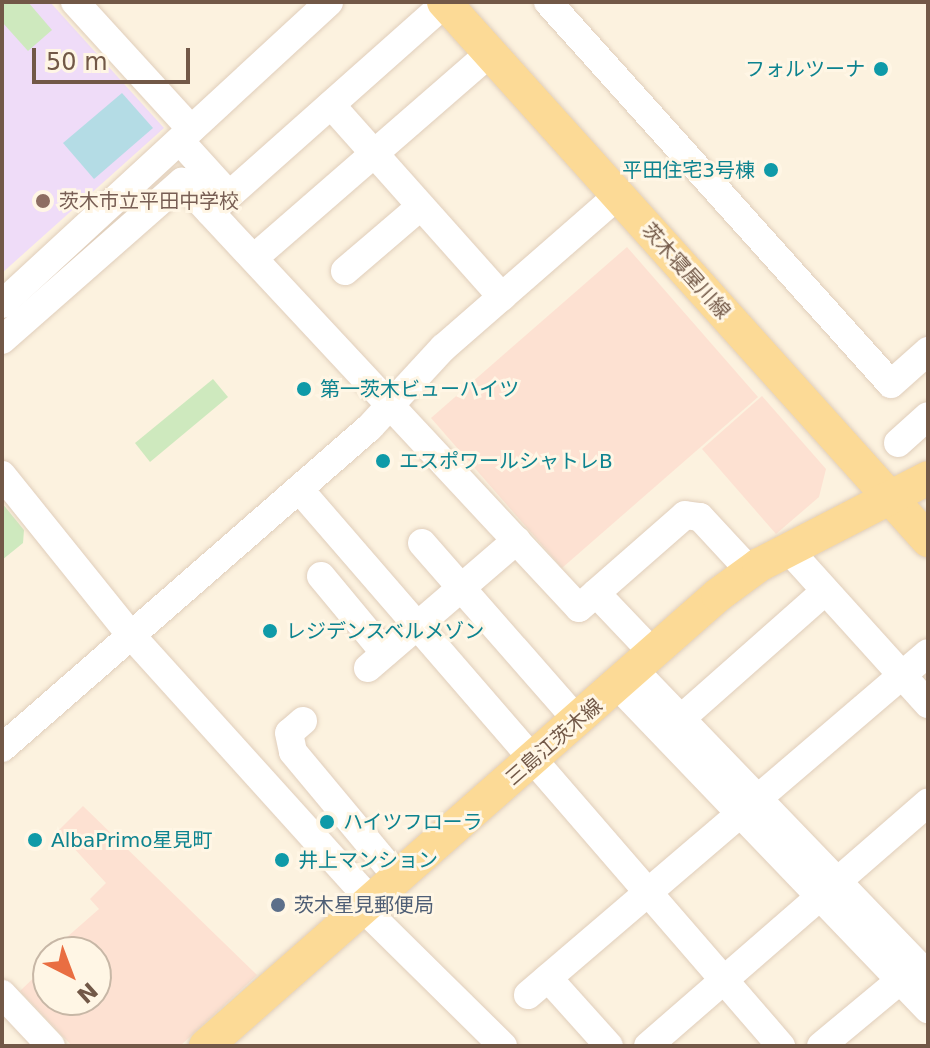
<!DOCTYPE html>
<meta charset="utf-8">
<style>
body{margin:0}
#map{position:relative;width:930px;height:1048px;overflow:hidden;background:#fcf2df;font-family:"DejaVu Sans","Noto Sans JP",sans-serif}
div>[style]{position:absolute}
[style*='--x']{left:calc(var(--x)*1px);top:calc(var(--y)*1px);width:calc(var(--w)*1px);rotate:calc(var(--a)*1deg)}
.commercial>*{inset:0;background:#fde1d2}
.education>*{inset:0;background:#efdcf8}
.green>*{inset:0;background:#cee9be}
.water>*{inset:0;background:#b4dce5}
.roads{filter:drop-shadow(0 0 2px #e0cebb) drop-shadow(0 0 2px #e0cebb)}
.minor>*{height:28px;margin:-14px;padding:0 14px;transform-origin:14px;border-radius:14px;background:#fff}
.major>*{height:34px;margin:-17px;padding:0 17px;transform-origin:17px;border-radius:17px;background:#fcda96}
.dots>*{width:22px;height:22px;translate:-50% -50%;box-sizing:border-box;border:4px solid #fff6e5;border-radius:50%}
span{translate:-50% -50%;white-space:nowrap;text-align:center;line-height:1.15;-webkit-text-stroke:6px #fff6e5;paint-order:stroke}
.culture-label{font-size:20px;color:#0d838f}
.right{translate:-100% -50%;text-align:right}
.left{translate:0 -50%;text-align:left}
.education-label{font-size:20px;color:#785e54}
.street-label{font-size:20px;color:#725847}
.service-label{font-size:20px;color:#4e5e75}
.frame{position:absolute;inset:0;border:4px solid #725847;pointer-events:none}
.north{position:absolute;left:32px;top:936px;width:80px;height:80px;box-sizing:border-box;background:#fff6e5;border:2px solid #c7b7a6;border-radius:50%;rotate:138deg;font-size:22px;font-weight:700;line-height:32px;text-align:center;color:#725847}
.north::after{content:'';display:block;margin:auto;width:28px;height:36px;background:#e96e42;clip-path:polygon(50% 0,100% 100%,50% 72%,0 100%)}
.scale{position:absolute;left:32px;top:48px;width:158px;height:36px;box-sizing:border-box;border:4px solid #725847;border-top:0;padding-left:10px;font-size:24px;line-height:28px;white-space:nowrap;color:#725847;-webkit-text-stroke:6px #fff6e5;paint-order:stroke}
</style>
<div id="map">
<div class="commercial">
<i style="clip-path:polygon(627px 247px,758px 397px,562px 568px,431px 418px)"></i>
<i style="clip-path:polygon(762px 396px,826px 469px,819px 497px,776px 534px,702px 449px)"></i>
<i style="clip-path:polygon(83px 806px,257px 975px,180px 1046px,72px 1046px,20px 991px,48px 964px,48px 1000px,96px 1000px,96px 952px,50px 952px,99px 909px,90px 899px,106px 883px,58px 831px)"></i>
</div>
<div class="education">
<i style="clip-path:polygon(2px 2px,50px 2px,164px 128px,2px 273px)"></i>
</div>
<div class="green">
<i style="clip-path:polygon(2px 2px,28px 2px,52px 30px,28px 51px,2px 22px)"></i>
<i style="clip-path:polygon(213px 379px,228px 397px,150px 462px,135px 443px)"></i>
<i style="clip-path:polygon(2px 503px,24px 530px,23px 543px,2px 560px)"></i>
</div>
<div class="water">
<i style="clip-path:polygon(122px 93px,153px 128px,94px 179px,63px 143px)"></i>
</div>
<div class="roads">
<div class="minor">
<i style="--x:75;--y:2;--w:172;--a:47.6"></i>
<i style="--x:548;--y:2;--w:513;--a:48.08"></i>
<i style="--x:891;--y:384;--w:50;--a:-41.7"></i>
<i style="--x:331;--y:105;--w:257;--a:48.3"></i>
<i style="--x:180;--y:141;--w:73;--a:47.8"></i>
<i style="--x:210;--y:212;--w:314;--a:-41.6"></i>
<i style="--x:254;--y:258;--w:313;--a:-41"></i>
<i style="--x:345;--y:271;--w:99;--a:-40.5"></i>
<i style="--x:2;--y:304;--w:445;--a:-42.7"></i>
<i style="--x:2;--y:340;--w:240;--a:-41.3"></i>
<i style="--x:182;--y:182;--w:582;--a:47.02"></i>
<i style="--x:579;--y:608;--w:23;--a:-41"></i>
<i style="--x:898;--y:443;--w:40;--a:-42"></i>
<i style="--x:2;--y:475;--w:204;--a:51.2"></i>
<i style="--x:130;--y:634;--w:358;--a:47.9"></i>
<i style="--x:299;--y:489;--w:737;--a:49.13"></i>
<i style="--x:422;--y:543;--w:237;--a:48.8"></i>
<i style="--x:788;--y:549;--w:209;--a:47.9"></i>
<i style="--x:321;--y:576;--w:100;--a:50.3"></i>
<i style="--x:654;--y:654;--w:84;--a:-133.6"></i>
<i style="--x:596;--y:593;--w:118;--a:-41.2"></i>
<i style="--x:685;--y:515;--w:15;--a:8"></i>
<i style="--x:700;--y:517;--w:74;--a:47.2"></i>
<i style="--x:368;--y:668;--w:196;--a:-40.7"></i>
<i style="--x:635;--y:671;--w:423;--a:46.1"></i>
<i style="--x:618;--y:686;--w:448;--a:46.2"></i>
<i style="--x:303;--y:721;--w:18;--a:139"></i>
<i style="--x:289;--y:733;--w:19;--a:78"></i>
<i style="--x:293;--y:752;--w:163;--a:50.2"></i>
<i style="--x:667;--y:731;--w:211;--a:-41.5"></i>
<i style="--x:2;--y:748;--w:488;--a:-41.1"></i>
<i style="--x:370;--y:427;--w:108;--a:-47.3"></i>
<i style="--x:443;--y:348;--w:231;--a:-41.1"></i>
<i style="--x:362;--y:907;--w:198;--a:44.6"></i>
<i style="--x:548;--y:978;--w:91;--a:48.1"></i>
<i style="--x:2;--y:994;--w:71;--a:46.7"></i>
<i style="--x:528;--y:995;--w:526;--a:-40.53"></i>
<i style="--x:648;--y:1046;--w:371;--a:-41"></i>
<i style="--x:821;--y:1046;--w:122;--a:-39.7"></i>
</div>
<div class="major">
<i style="--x:444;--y:2;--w:724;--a:48.02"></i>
<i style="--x:206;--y:1046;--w:682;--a:-41.38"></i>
<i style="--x:718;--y:595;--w:51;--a:-36.2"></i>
<i style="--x:759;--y:565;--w:190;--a:-27.2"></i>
</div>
</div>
<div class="dots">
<i style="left:881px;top:69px;background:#0f9aa8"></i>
<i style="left:771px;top:170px;background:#0f9aa8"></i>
<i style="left:43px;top:201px;background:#8d6e63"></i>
<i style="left:304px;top:389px;background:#0f9aa8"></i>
<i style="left:383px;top:461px;background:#0f9aa8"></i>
<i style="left:270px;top:631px;background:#0f9aa8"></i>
<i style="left:327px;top:822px;background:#0f9aa8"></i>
<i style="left:35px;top:840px;background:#0f9aa8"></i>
<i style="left:282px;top:860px;background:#0f9aa8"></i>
<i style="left:278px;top:905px;background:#5c6f8a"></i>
</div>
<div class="culture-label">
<span class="right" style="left:865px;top:69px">フォルツーナ</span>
<span class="right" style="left:755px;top:170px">平田住宅3号棟</span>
<span class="left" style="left:320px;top:389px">第一茨木ビューハイツ</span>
<span class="left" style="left:399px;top:461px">エスポワールシャトレB</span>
<span class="left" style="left:286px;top:631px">レジデンスベルメゾン</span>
<span class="left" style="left:343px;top:822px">ハイツフローラ</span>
<span class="left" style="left:51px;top:840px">AlbaPrimo星見町</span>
<span class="left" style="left:298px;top:860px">井上マンション</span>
</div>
<div class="education-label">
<span class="left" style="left:59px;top:201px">茨木市立平田中学校</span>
</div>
<div class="street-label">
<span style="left:686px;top:271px;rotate:48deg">茨木寝屋川線</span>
<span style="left:554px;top:742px;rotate:-41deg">三島江茨木線</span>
</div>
<div class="service-label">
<span class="left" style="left:294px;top:905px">茨木星見郵便局</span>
</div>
<div class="frame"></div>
<div class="north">N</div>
<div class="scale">50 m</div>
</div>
